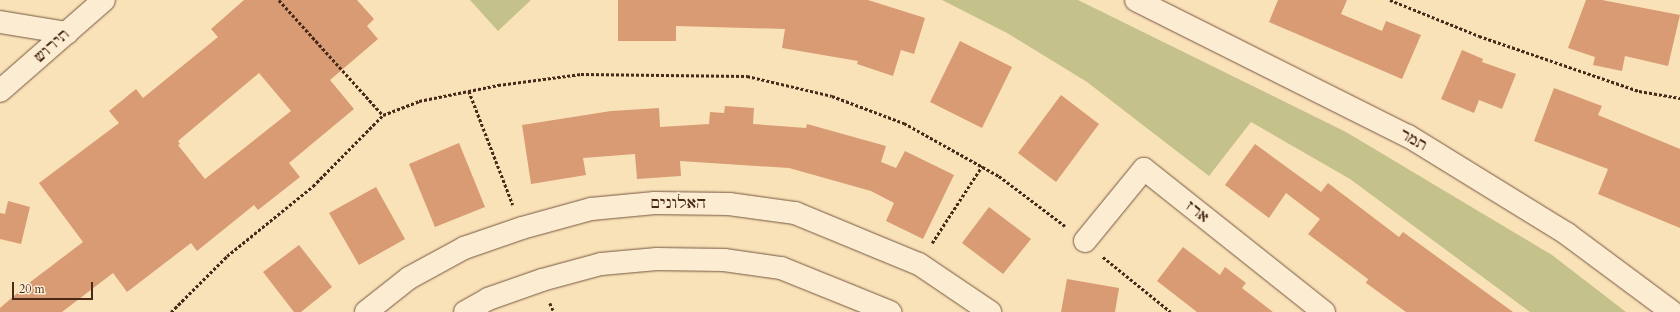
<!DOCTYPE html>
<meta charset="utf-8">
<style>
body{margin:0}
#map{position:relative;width:1680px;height:312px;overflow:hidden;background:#fae2b8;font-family:Cardo,"Frank Ruhl Libre",serif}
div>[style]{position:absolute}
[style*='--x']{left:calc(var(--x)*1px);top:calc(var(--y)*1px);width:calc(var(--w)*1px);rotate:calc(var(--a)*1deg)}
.green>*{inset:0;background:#c5c18a}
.building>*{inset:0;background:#d89b73}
.path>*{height:2.5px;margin-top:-1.25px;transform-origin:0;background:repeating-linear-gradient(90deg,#492919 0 3px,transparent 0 5px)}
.roads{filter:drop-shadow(0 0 1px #755741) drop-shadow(0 0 1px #755741)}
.minor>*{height:22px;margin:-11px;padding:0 11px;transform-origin:11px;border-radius:11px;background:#fcecd1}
span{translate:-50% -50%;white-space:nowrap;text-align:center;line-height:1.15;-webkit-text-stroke:3.5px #fcecd1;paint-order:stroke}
.street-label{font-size:15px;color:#492919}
.scale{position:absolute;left:12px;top:282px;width:81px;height:18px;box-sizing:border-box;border:2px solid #492919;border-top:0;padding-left:5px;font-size:12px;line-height:14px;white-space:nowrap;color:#492919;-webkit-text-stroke:3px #fcecd1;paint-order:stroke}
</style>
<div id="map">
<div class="green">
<i style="clip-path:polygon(470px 0,531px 0,498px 31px)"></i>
<i style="clip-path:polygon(942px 0,1078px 0,1346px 132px,1552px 255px,1626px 312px,1530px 312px,1350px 179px,1251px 122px,1209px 176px,1087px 82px,1007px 33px)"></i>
</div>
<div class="building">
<i style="clip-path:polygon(evenodd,244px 0,357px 0,374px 19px,367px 26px,378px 39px,330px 80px,354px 109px,289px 163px,300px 177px,258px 210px,254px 205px,197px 251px,191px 243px,127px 292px,113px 273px,62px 312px,0 312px,0 308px,29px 283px,83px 242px,39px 183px,119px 123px,109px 111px,136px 89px,143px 98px,218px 37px,211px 29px,244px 0,259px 73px,291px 111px,205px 179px,178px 145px,180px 144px,178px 141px,259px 73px)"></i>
<i style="clip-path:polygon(618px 0,868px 0,925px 18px,914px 54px,901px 50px,893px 76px,857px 64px,858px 61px,782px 48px,785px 29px,676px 26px,676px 41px,618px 41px)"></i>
<i style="clip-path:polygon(1278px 0,1347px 0,1341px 14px,1382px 31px,1386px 21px,1421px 35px,1402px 79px,1269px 22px)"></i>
<i style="clip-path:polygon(1586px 0,1602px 0,1680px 15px,1668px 66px,1625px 56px,1622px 71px,1593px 65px,1595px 57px,1568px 48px)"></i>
<i style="clip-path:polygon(960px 41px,1012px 67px,982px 128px,930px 102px)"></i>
<i style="clip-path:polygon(1462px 50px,1483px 59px,1482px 62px,1516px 74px,1502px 109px,1479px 100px,1474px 113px,1441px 99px)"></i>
<i style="clip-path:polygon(1554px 88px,1602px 106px,1598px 115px,1680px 149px,1680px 228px,1598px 194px,1608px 169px,1534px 141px)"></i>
<i style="clip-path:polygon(1061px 95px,1099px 124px,1056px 182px,1018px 153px)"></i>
<i style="clip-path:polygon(725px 106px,754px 108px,753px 124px,806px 128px,807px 124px,886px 146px,881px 162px,896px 168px,905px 151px,954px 175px,923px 239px,886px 221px,894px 203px,871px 191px,789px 168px,680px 161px,681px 176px,637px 179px,635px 154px,583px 158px,586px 175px,531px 184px,522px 125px,611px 111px,659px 108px,660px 127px,709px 124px,710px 112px,724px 113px)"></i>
<i style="clip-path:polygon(459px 143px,485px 207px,435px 227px,409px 164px)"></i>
<i style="clip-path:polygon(1255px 144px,1321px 192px,1328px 183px,1399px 237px,1403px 232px,1513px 312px,1406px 312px,1366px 283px,1368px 279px,1308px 234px,1320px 219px,1286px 193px,1269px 218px,1225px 185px)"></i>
<i style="clip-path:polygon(376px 187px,405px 239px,359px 265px,329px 213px)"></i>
<i style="clip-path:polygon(8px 201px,30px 207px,21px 244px,0 239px,0 213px,5px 214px)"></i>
<i style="clip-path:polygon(989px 207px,1031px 239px,1003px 274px,962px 243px)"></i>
<i style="clip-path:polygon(299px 245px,332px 287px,301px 312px,294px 312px,263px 272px)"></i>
<i style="clip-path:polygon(1183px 247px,1220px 275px,1225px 267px,1246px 283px,1242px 288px,1273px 312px,1197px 312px,1157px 281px)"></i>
<i style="clip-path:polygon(1067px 279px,1119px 288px,1115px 312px,1061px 312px)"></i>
</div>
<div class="path">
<i style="--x:279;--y:0;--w:155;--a:47.9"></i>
<i style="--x:383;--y:115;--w:39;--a:-21"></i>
<i style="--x:419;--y:101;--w:81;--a:-11.4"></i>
<i style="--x:498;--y:85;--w:84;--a:-7.5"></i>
<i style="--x:581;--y:74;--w:166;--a:0.7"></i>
<i style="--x:747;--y:76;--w:87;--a:13.2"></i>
<i style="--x:832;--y:96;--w:77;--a:20.6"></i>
<i style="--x:904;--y:123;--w:109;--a:29.2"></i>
<i style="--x:999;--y:176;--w:83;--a:37.1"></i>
<i style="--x:1390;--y:0;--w:96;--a:22"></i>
<i style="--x:1479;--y:36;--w:169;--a:19"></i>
<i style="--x:1639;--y:91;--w:42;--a:9.7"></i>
<i style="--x:469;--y:91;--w:122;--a:68.9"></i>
<i style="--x:932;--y:243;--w:92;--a:-57"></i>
<i style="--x:1103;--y:257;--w:87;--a:39"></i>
<i style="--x:550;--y:303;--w:10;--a:66"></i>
<i style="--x:171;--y:312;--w:79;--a:-45"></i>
<i style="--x:227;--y:256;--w:111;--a:-39.1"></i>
<i style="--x:313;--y:186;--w:100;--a:-45.4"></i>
</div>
<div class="roads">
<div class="minor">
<i style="--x:1136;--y:0;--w:304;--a:26.6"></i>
<i style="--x:1408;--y:136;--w:187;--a:31.6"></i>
<i style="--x:1567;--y:234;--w:131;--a:36.6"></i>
<i style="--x:0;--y:22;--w:68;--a:9.3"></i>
<i style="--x:0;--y:91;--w:138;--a:-41.2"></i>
<i style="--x:1085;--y:241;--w:93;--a:-50.7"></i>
<i style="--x:1144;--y:169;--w:230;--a:38.5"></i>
<i style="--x:366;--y:312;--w:55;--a:-38.3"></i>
<i style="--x:409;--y:278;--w:63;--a:-28.6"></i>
<i style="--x:464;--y:248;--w:61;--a:-19"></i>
<i style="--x:522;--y:228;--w:72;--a:-15.4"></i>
<i style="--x:591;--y:209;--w:64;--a:-5.4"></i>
<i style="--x:655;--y:203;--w:74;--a:0.8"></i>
<i style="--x:729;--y:204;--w:67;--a:7.8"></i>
<i style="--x:795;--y:213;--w:134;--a:22.4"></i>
<i style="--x:919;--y:264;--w:86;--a:34.1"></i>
<i style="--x:465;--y:312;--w:26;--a:-29"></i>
<i style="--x:488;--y:299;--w:57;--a:-19.4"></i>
<i style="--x:542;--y:280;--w:61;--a:-15.2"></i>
<i style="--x:601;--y:264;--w:56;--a:-5.1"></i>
<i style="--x:657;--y:259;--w:67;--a:0.9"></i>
<i style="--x:724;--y:260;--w:58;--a:8"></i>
<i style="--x:781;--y:268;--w:118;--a:22"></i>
</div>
</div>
<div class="street-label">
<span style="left:52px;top:46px;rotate:-42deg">תירוש</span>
<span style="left:1413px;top:140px;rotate:29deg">תמר</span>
<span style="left:678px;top:204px">האלונים</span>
<span style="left:1197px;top:212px;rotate:38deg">ארז</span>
</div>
<div class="scale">20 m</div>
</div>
